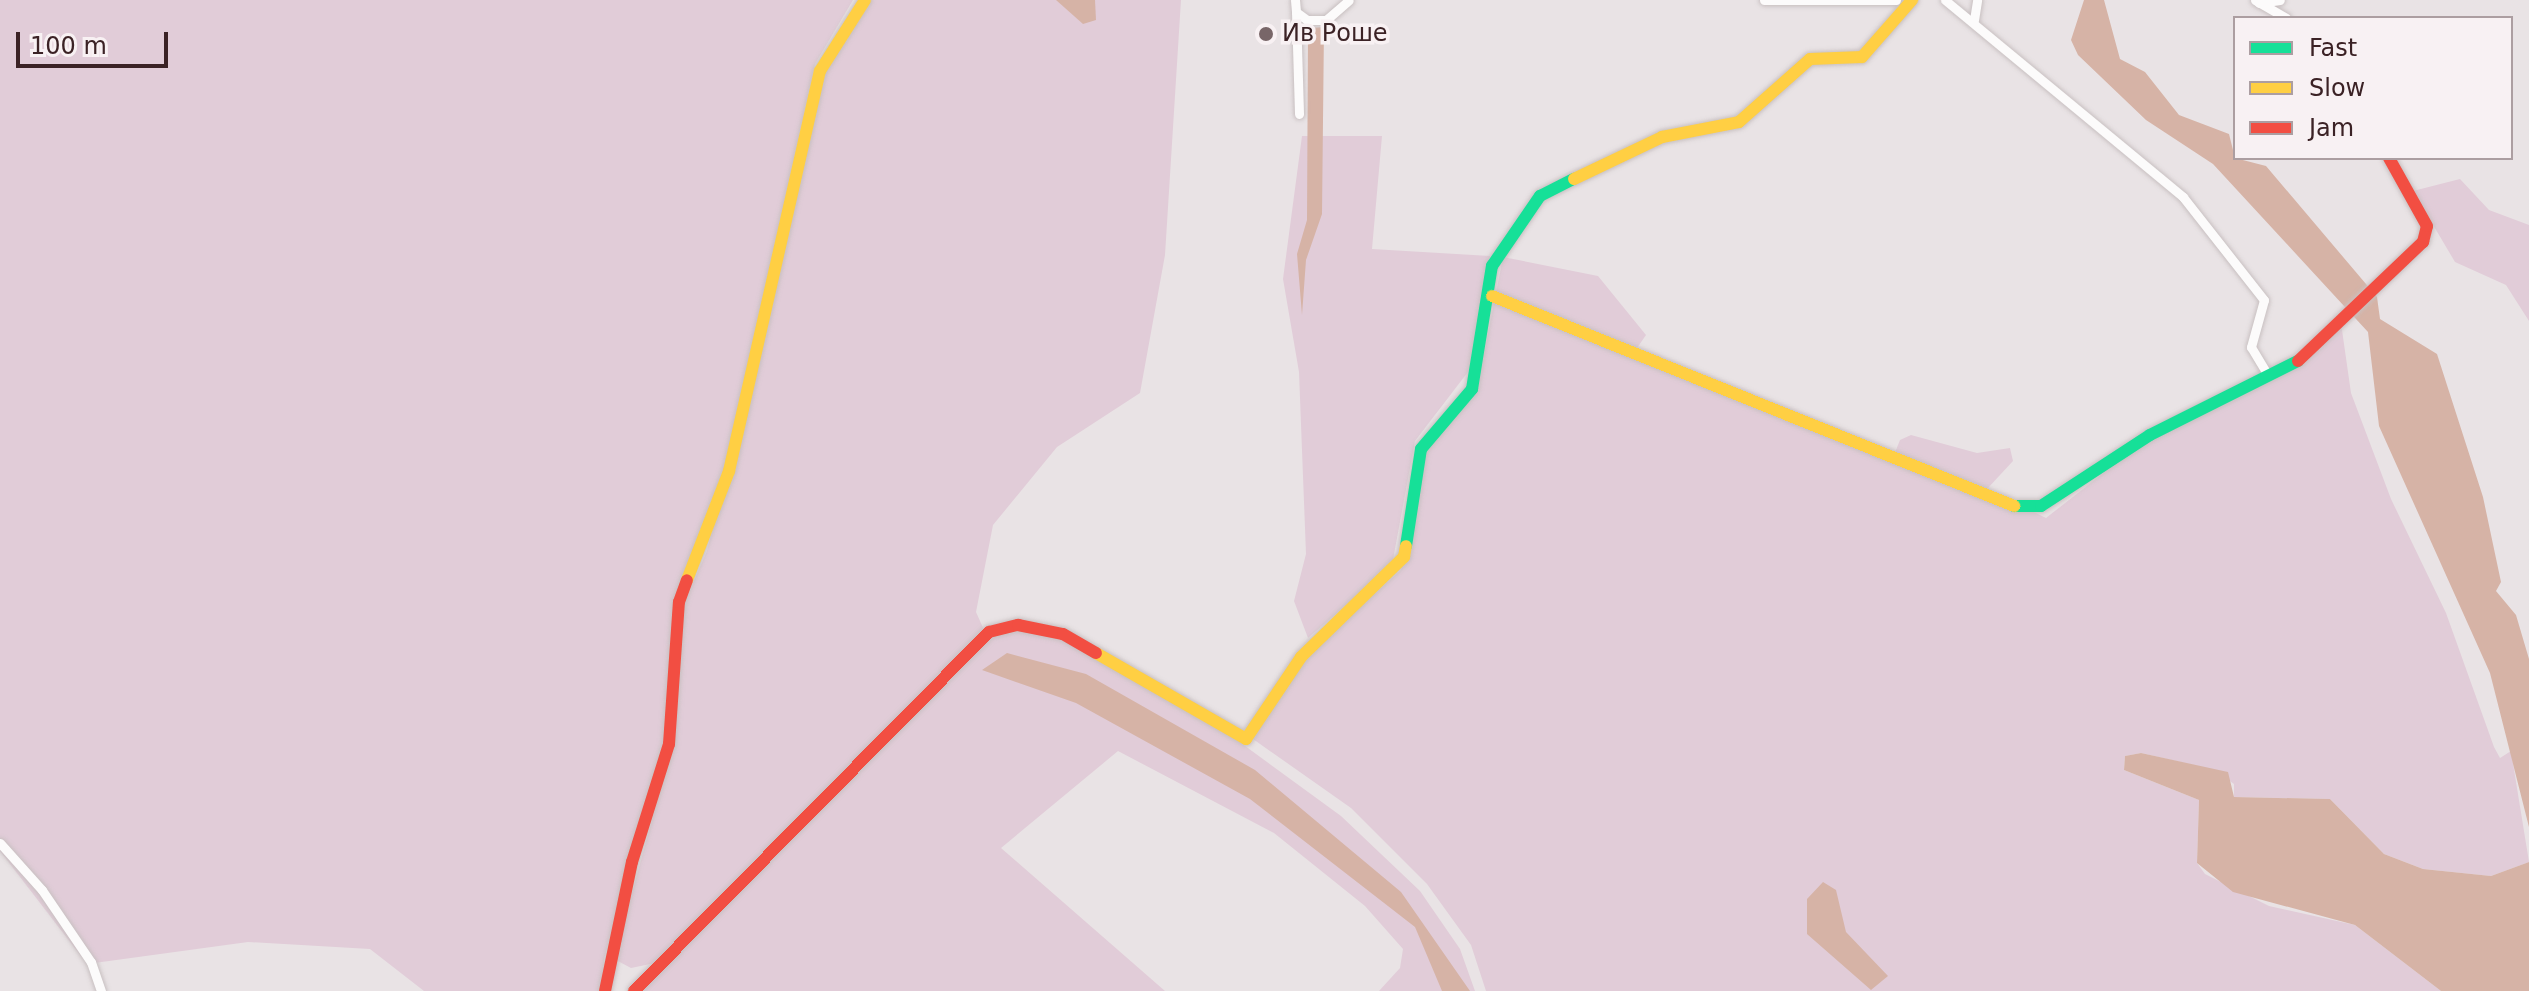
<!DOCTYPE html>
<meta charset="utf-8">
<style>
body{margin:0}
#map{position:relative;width:2529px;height:991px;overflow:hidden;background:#e9e3e5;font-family:"DejaVu Sans",sans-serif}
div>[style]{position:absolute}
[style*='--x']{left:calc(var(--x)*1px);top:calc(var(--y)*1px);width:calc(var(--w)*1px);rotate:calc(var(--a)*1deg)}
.green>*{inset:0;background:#e1ccd8}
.water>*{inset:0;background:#d6b3a6}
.roads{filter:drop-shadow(0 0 2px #c8c0c1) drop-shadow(0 0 2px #c8c0c1)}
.street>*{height:9px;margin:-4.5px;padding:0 4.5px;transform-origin:4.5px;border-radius:4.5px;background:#fcfbfb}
.fast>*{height:12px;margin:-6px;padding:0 6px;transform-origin:6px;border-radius:6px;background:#16e098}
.slow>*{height:12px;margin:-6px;padding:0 6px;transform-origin:6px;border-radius:6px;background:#ffcf43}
.jam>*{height:12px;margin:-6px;padding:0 6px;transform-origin:6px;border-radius:6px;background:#f24e42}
.dots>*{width:22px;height:22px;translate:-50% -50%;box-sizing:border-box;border:4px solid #f8f1f3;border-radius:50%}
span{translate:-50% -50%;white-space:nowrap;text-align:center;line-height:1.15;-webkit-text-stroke:7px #f8f1f3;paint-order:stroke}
.poi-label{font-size:24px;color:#3b2225}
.left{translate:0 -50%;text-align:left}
.legend{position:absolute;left:2233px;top:16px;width:280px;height:144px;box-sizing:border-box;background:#f8f1f3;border:2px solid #ac9ea1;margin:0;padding:10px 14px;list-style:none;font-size:24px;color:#3b2225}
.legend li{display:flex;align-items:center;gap:16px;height:40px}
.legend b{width:40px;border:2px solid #ac9ea1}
.scale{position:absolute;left:16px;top:32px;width:152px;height:36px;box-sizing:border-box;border:4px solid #3b2225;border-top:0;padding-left:10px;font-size:24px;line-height:28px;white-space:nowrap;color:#3b2225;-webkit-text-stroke:6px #f8f1f3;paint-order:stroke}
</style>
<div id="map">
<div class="green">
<i style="clip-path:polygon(0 0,853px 0,815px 64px,724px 470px,685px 580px,672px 712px,604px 959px,602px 991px,424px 991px,370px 949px,248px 942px,87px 964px,0 851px)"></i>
<i style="clip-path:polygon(871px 0,1181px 0,1165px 255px,1140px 393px,1057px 447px,993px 525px,976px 612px,984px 630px,655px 963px,631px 968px,614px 959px,672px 747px,681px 611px,707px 551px,825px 74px)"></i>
<i style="clip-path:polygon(1302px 136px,1382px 136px,1372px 249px,1490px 256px,1471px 368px,1415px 441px,1392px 565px,1308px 638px,1294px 601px,1306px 554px,1299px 372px,1283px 279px)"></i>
<i style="clip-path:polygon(2460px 179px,2489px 210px,2529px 225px,2529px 321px,2506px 285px,2455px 262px,2413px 191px)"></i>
<i style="clip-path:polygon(1503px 257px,1598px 276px,1646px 335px,1635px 351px,1894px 455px,1900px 440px,1911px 435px,1977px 453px,2010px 448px,2013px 461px,1987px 489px,2046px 518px,2143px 442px,2310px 356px,2341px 323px,2351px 393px,2391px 499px,2446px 613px,2494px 747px,2500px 758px,2511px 751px,2529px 862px,2491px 876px,2423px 869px,2384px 854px,2330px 799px,2234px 797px,2234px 784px,2215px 770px,2141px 753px,2125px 756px,2124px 770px,2199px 800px,2197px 863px,2205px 874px,2269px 906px,2355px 925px,2441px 991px,1486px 991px,1471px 945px,1427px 884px,1351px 808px,1253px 739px,1302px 660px,1401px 570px,1422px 446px,1477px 390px)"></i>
<i style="clip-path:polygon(1020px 631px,1062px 637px,1241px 743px,1341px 816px,1420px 891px,1460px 949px,1475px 991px,1379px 991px,1400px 968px,1403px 949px,1365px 906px,1274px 833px,1118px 751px,1001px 848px,1165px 991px,639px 991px,989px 638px)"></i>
</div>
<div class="water">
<i style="clip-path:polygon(1056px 0,1095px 0,1096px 20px,1083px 24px)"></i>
<i style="clip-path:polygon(2084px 0,2104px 0,2120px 59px,2145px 72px,2179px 115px,2229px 134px,2235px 158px,2266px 166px,2377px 297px,2380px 319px,2437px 354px,2483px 497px,2501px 582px,2496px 591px,2516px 615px,2529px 659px,2529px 827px,2490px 673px,2379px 426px,2368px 332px,2213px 164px,2146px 120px,2078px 55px,2071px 40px)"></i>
<i style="clip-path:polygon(1324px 27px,1322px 214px,1306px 260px,1302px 315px,1297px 254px,1307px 220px,1308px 28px)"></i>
<i style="clip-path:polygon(1007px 653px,1086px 674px,1255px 770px,1401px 892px,1470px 991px,1442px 991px,1415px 927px,1250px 799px,1076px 703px,982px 670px)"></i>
<i style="clip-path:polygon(2141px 753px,2228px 772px,2234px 797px,2330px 799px,2384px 854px,2423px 869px,2491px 876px,2529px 862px,2529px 991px,2441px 991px,2355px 925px,2233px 892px,2197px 863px,2199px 800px,2124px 770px,2125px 756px)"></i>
<i style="clip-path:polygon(1823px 882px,1836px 890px,1846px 932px,1888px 976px,1871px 990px,1807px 934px,1807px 899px)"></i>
</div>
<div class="roads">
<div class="street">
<i style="--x:1295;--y:0;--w:12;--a:85"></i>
<i style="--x:1296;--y:12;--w:14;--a:36"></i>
<i style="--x:1307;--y:20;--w:19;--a:0"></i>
<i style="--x:1326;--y:20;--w:30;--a:-41"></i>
<i style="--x:1764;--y:0;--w:132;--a:0"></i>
<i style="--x:1945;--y:0;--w:309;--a:39.6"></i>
<i style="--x:2183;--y:197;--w:131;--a:51.8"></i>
<i style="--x:2264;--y:300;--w:49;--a:105.5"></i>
<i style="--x:2251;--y:347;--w:33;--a:59"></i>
<i style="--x:2255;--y:0;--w:36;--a:30"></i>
<i style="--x:2259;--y:3;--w:21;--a:-8"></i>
<i style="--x:1296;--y:12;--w:102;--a:88.3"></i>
<i style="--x:1974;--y:20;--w:20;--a:-81"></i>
<i style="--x:0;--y:843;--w:63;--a:48.2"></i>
<i style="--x:42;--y:890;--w:87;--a:55.8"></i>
<i style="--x:91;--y:962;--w:31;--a:71"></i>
</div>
<div class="fast">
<i style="--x:2014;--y:506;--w:27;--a:0"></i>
<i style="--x:2041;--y:506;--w:130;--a:-33.1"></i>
<i style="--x:2150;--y:435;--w:165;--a:-26.6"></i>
<i style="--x:1406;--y:546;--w:98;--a:-81.2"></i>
<i style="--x:1421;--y:449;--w:79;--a:-49.6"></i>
<i style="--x:1472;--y:389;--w:125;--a:-80.8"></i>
<i style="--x:1492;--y:266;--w:85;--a:-55.6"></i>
<i style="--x:1540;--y:196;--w:38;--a:-27"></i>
</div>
<div class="slow">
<i style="--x:1574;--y:179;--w:98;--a:-25.5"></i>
<i style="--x:1662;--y:137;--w:78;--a:-11"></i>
<i style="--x:1739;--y:122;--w:95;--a:-41.6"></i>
<i style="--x:1810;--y:59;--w:52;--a:-2.2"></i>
<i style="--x:1862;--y:57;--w:76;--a:-48.7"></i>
<i style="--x:1492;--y:296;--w:563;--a:21.91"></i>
<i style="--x:687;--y:580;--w:117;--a:-68.9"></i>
<i style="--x:729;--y:471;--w:410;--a:-77.2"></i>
<i style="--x:820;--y:71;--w:84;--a:-57.6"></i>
<i style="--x:1096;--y:653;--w:173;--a:29.8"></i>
<i style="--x:1246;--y:739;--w:99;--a:-56.1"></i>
<i style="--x:1301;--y:657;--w:144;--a:-44.2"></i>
<i style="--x:1404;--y:557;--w:11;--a:-80"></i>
</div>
<div class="jam">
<i style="--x:2298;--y:361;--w:173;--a:-43.6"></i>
<i style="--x:2423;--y:242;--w:16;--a:-76"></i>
<i style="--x:2427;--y:226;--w:78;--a:-119.2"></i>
<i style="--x:605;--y:991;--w:132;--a:-78.2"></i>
<i style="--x:632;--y:862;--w:124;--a:-72.6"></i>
<i style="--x:669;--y:744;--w:142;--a:-86"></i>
<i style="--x:679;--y:602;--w:23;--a:-70"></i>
<i style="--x:634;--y:991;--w:505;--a:-45.32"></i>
<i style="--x:989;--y:632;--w:30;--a:-14"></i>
<i style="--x:1018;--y:625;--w:46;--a:11.3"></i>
<i style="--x:1063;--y:634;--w:38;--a:30"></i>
</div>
</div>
<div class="dots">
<i style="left:1266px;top:34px;background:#786668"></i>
</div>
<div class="poi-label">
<span class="left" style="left:1282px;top:34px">Ив Роше</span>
</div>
<ul class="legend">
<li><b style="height:10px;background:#16e098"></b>Fast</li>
<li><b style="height:10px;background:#ffcf43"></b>Slow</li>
<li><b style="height:10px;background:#f24e42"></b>Jam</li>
</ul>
<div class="scale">100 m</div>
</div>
